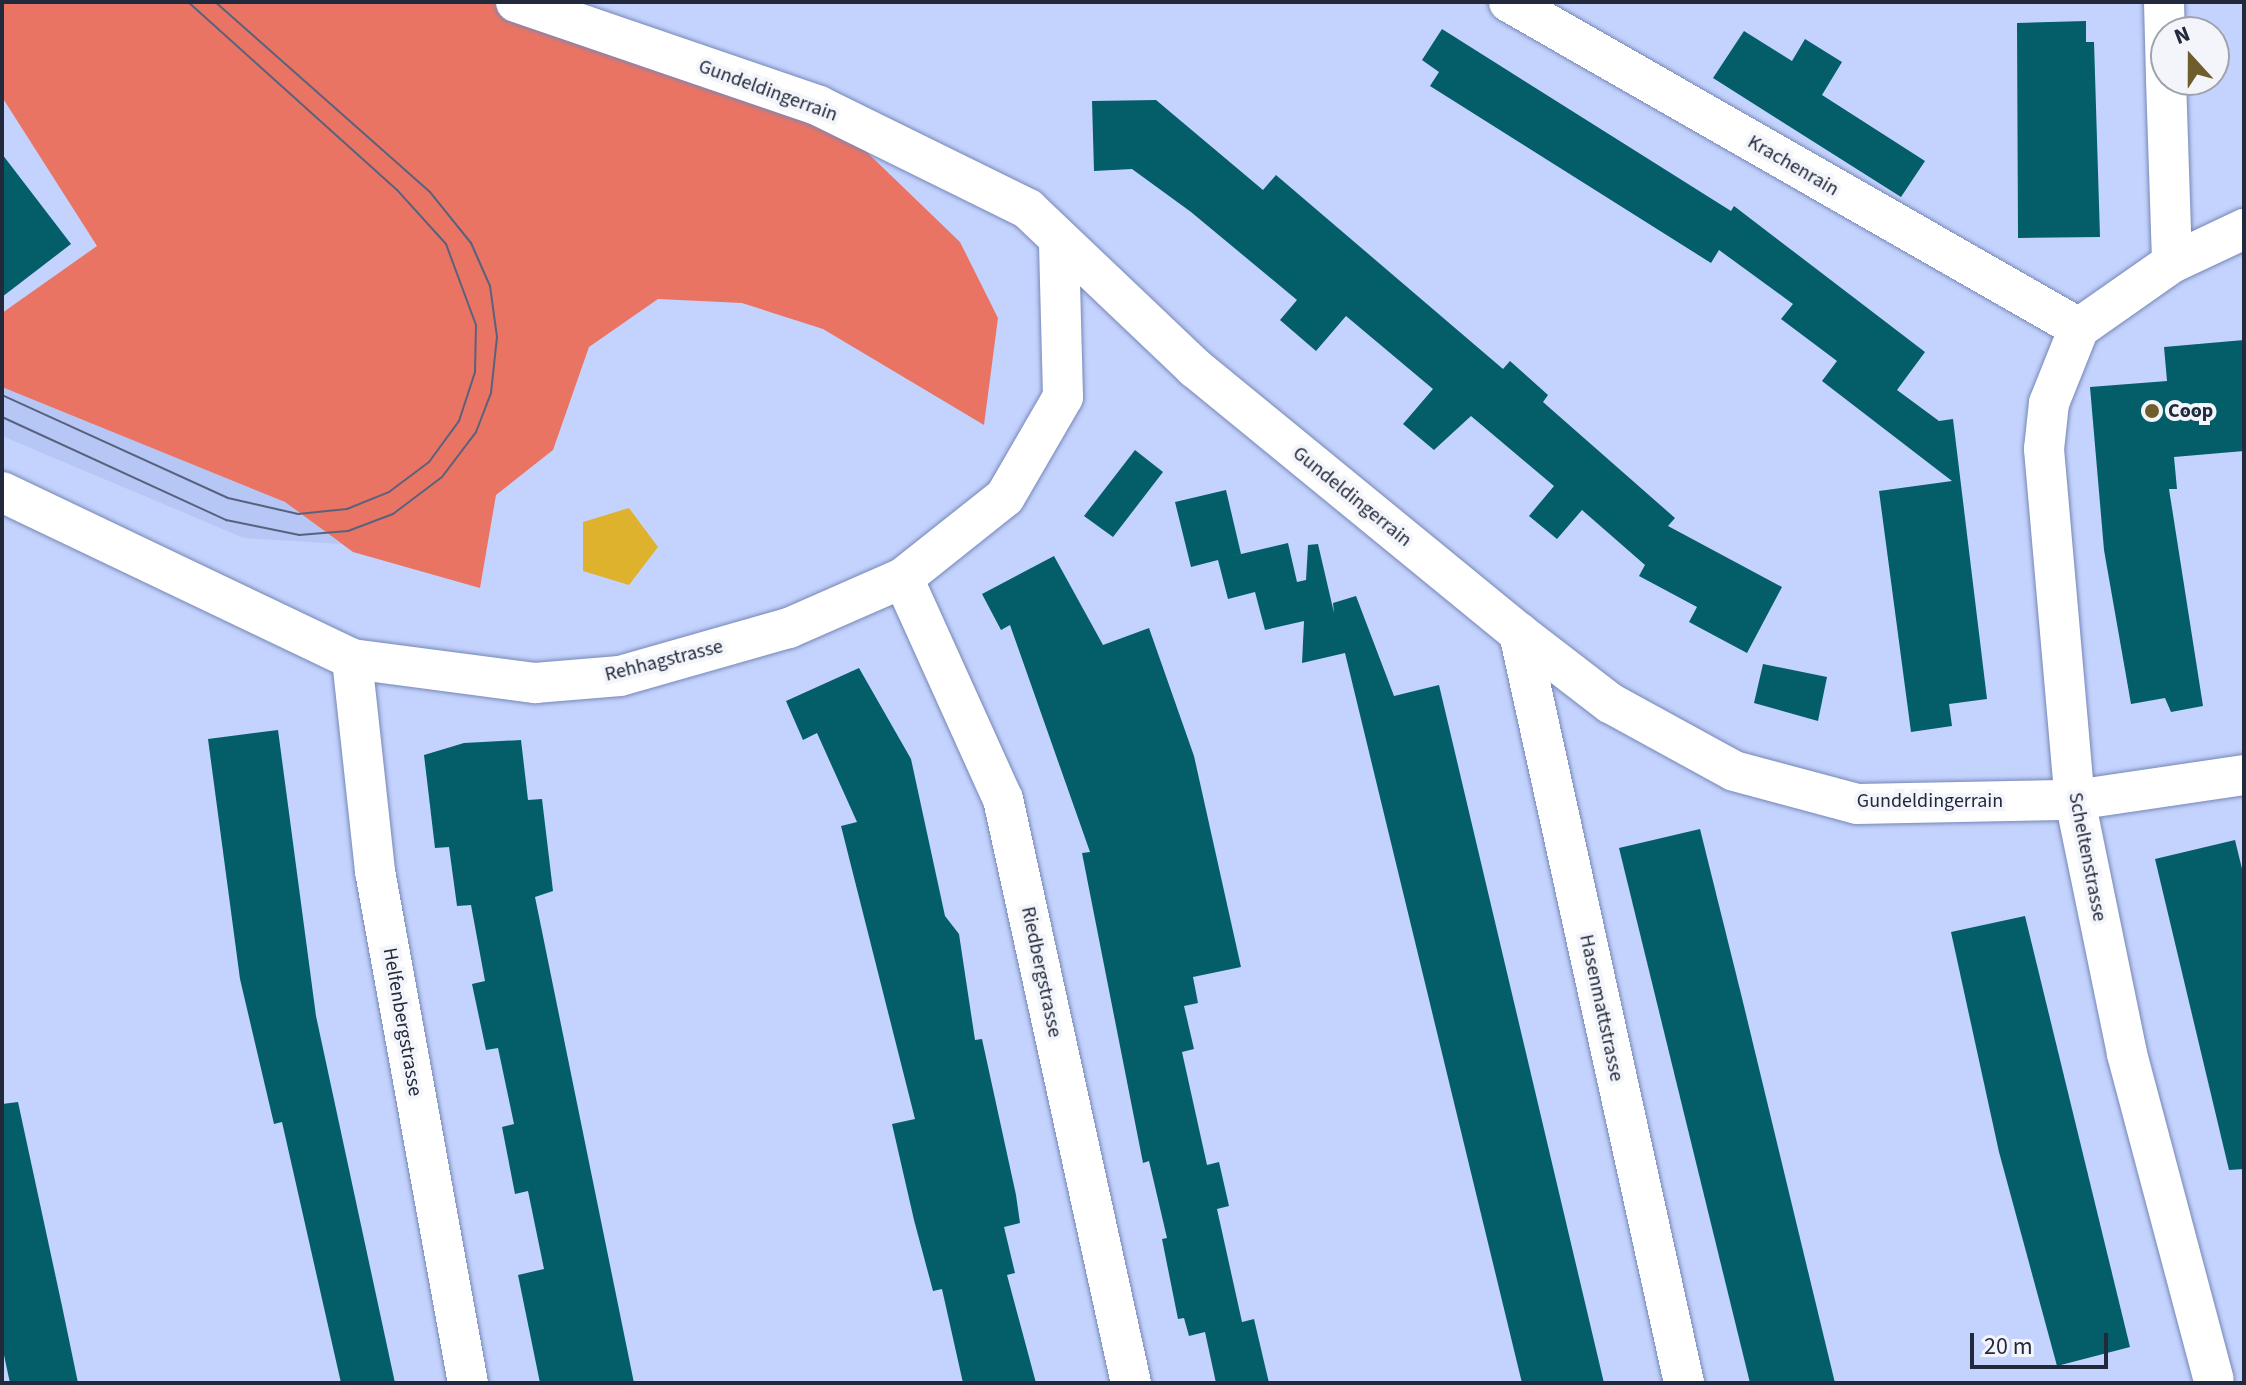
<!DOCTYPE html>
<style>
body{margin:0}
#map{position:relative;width:2246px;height:1385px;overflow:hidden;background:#c4d3fd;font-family:"Source Sans 3",sans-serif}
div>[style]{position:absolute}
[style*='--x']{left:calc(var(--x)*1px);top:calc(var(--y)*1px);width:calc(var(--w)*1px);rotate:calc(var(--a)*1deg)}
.built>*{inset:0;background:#b6c7f6}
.forest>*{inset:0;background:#ea7464}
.water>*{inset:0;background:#deb22c}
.building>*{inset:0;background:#035e6a}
.roads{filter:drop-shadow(0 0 2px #7687b7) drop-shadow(0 0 2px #7687b7)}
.street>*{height:40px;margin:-20px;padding:0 20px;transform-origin:20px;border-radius:20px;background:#fff}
.tram>*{height:2px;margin:-1px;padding:0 1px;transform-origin:1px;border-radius:1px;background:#59627d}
.dots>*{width:22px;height:22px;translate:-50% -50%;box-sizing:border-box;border:4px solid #f3f5fa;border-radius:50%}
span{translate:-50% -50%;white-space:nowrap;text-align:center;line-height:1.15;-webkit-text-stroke:8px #f3f5fa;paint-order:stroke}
.street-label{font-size:20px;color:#22293c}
.poi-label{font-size:20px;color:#22293c;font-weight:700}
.left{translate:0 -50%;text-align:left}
.frame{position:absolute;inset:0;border:4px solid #22293c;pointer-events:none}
.north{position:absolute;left:2150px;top:16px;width:80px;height:80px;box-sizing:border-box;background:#f3f5fa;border:2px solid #9fa3ae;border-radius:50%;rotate:339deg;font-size:22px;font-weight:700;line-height:32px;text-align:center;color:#22293c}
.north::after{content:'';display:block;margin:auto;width:28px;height:36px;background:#6f5d2b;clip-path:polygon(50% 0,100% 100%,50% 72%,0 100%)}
.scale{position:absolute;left:1970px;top:1333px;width:138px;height:36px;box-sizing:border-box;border:4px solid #22293c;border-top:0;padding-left:10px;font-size:24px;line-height:28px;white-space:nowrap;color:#22293c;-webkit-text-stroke:6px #f3f5fa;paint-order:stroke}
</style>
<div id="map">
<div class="built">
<i style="clip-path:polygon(2px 387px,285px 502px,341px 544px,244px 538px,2px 436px)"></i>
</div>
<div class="forest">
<i style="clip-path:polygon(2px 2px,516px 2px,819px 106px,960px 242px,998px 318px,984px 425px,823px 329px,742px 303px,658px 299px,589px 347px,553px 450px,496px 495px,480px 588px,353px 552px,285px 502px,2px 387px,2px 313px,97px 246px,2px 97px)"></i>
</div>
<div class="water">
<i style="clip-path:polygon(629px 508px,658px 547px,629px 585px,583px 571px,583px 522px)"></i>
</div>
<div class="building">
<i style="clip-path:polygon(2086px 21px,2086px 42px,2094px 42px,2100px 237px,2018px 238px,2017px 23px)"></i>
<i style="clip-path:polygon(1442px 29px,1731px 211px,1734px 206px,1925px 352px,1897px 390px,1939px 421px,1953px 419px,1987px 699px,1949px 704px,1952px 726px,1911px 732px,1879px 491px,1952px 481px,1822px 381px,1837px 361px,1781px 319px,1793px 304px,1719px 250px,1711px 263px,1430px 86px,1439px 72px,1422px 60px)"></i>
<i style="clip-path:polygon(1744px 31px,1792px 61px,1805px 39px,1842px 62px,1822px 95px,1925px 161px,1901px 197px,1713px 78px)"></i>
<i style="clip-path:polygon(1156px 100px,1263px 190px,1276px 175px,1503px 369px,1510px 361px,1548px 395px,1543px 402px,1675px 518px,1668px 526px,1782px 587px,1747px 653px,1689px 622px,1697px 607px,1639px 576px,1645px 565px,1582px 510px,1557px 539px,1529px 516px,1554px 486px,1471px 416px,1434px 450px,1403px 424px,1433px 389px,1346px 316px,1316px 351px,1280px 320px,1297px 300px,1191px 212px,1132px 169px,1094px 171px,1092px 101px)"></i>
<i style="clip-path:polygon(2px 154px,71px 244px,2px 297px)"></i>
<i style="clip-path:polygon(2244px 340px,2244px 451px,2174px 457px,2177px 489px,2169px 489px,2203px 706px,2171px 712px,2165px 698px,2131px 704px,2104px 550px,2090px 387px,2167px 381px,2164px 347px)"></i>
<i style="clip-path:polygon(1135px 450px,1163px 472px,1113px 537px,1084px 516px)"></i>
<i style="clip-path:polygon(1226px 490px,1241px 554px,1220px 559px,1288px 543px,1297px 582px,1306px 580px,1308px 545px,1318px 544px,1334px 613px,1333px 603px,1356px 596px,1394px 696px,1439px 685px,1604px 1383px,1522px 1383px,1345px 653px,1302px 663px,1304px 621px,1265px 630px,1255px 592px,1228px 599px,1218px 560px,1191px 567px,1175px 502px)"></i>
<i style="clip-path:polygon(1054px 556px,1103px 645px,1149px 628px,1194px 756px,1241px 967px,1193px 977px,1198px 1003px,1184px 1006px,1194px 1049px,1182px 1052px,1207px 1165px,1219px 1162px,1229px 1206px,1217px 1209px,1242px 1322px,1254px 1319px,1269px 1383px,1216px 1383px,1205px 1332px,1189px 1336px,1184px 1318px,1178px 1319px,1162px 1239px,1167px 1238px,1149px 1161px,1143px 1163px,1082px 853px,1090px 852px,1010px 625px,1001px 630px,982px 594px)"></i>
<i style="clip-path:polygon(1763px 664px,1827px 677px,1818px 721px,1754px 703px)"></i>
<i style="clip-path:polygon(859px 668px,911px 759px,945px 916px,959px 934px,975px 1040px,982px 1039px,1016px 1195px,1020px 1223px,1004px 1227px,1015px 1273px,1007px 1275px,1036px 1383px,963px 1383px,942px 1289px,933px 1291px,914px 1220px,892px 1124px,915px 1119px,841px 826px,857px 822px,817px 733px,803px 740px,786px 701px)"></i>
<i style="clip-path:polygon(278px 730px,316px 1016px,395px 1383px,341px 1383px,282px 1122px,274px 1124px,240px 979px,208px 739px)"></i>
<i style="clip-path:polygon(521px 740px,528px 800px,542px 799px,553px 891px,535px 897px,634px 1383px,540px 1383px,518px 1275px,544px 1269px,528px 1191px,515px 1194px,502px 1127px,514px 1124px,498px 1048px,486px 1050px,472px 984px,485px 981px,471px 905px,457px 906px,449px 847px,435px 848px,424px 755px,464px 743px)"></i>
<i style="clip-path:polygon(1700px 829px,1742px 998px,1835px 1383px,1750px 1383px,1619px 848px)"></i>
<i style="clip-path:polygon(2235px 840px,2244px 877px,2244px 1169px,2229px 1170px,2155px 859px)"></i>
<i style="clip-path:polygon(2025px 916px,2130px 1347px,2057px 1366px,1999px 1152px,1951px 932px)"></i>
<i style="clip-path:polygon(18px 1102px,62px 1306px,78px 1383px,10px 1383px,2px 1346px,2px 1104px)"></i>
</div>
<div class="roads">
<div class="street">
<i style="--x:516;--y:2;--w:320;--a:18.9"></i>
<i style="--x:819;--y:106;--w:233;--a:26.2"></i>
<i style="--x:1028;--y:209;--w:231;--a:43.6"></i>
<i style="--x:1195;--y:368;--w:419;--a:39.3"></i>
<i style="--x:1519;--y:633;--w:115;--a:37.6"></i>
<i style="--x:1610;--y:703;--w:141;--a:28.7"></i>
<i style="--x:1734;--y:771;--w:127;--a:15"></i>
<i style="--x:1857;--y:804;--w:218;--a:-1.1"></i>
<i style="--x:2075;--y:800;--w:171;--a:-8.4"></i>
<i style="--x:1509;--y:2;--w:657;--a:29.77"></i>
<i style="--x:2164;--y:2;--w:75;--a:88.5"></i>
<i style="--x:2166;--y:80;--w:183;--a:88.1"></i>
<i style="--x:2079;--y:328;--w:81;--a:111.8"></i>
<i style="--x:2049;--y:403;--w:46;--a:96.2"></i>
<i style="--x:2044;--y:449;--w:352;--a:85"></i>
<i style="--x:2075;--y:800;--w:259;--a:78.4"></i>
<i style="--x:2127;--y:1054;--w:337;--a:75.1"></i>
<i style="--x:2079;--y:328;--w:113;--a:-35"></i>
<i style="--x:2172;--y:263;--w:80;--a:-25.3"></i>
<i style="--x:2;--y:492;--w:388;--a:25.5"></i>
<i style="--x:352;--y:659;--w:185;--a:7.5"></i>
<i style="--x:535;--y:683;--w:85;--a:-4.7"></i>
<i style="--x:620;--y:676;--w:176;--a:-15.9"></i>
<i style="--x:789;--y:628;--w:124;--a:-23.7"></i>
<i style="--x:903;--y:578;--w:130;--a:-38.5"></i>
<i style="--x:1005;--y:497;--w:116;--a:-59.9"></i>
<i style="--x:1063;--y:397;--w:157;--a:-91.5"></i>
<i style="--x:903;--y:578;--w:243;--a:65.7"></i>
<i style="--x:1003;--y:799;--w:598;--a:77.64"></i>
<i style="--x:1519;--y:633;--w:768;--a:77.59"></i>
<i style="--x:352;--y:659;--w:213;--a:83.8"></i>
<i style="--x:375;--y:871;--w:520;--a:79.71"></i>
</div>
</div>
<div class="tram">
<i style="--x:2;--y:395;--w:248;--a:24.5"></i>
<i style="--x:228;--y:498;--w:72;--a:12.9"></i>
<i style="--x:298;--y:514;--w:49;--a:-5.8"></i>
<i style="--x:347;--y:509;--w:45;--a:-22"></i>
<i style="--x:389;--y:492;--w:50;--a:-36.9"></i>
<i style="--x:429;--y:462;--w:51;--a:-53.8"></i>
<i style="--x:459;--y:421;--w:52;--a:-71.9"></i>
<i style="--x:475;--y:372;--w:47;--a:-88.8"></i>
<i style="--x:476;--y:325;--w:86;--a:-110.3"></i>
<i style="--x:446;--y:244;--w:73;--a:-132.2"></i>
<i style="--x:397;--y:190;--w:281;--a:-138"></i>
<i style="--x:2;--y:417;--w:247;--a:24.7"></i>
<i style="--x:226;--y:520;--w:75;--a:11.6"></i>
<i style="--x:299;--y:535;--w:49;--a:-4.7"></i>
<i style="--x:348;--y:531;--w:48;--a:-20.7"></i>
<i style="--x:393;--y:514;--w:61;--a:-37.1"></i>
<i style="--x:442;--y:477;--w:56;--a:-52.9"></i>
<i style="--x:476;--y:432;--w:42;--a:-69"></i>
<i style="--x:491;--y:393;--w:56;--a:-83.9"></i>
<i style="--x:497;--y:337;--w:51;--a:-97.8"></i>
<i style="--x:490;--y:286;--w:47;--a:-113.8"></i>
<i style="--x:471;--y:243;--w:65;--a:-128.8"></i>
<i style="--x:430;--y:192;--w:287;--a:-138.5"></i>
</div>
<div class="dots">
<i style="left:2152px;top:411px;background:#6f5d2b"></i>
</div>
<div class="street-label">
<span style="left:768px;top:91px;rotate:20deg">Gundeldingerrain</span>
<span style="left:1793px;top:166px;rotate:30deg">Krachenrain</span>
<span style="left:1352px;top:497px;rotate:39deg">Gundeldingerrain</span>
<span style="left:664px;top:661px;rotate:-14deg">Rehhagstrasse</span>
<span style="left:1930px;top:801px">Gundeldingerrain</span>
<span style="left:2087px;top:857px;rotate:79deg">Scheltenstrasse</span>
<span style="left:1041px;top:972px;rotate:78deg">Riedbergstrasse</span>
<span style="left:1601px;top:1008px;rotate:78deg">Hasenmattstrasse</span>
<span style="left:402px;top:1022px;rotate:80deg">Helfenbergstrasse</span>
</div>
<div class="poi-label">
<span class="left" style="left:2168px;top:411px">Coop</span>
</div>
<div class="frame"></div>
<div class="north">N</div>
<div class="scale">20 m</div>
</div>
